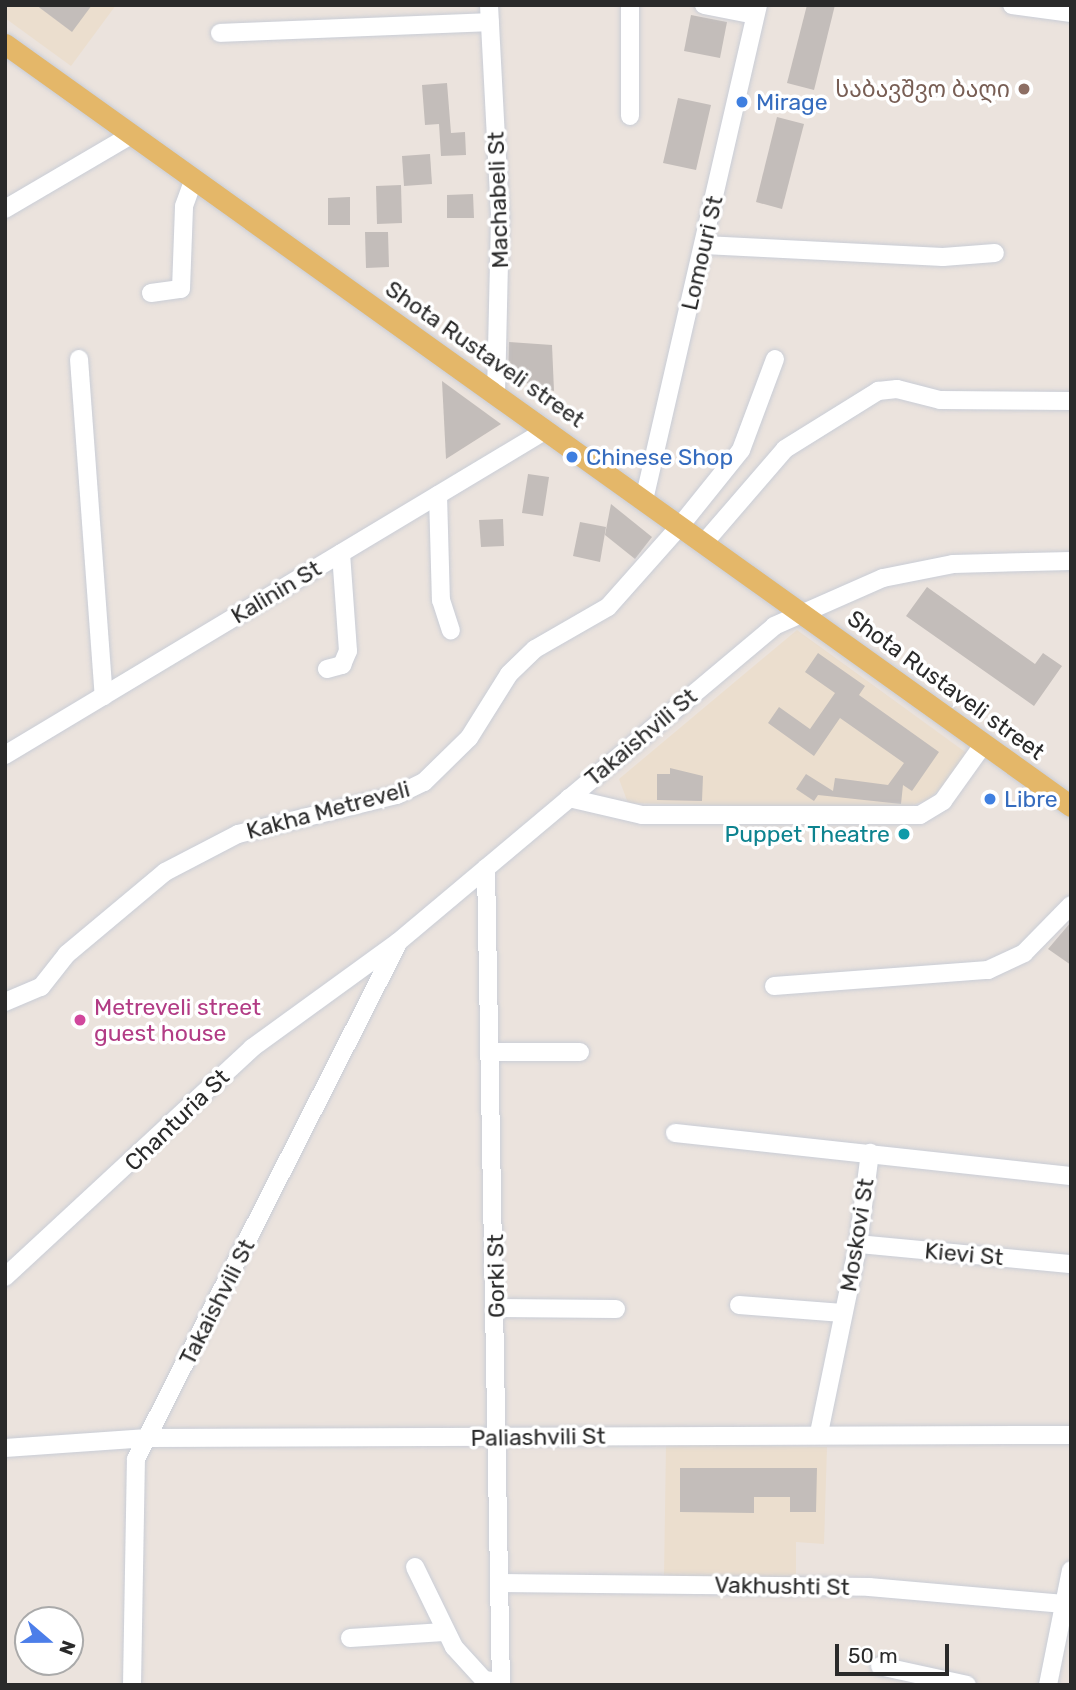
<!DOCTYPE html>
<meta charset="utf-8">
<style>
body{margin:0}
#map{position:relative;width:1076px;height:1690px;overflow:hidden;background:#ebe3dd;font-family:Rubik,"Noto Sans Georgian",sans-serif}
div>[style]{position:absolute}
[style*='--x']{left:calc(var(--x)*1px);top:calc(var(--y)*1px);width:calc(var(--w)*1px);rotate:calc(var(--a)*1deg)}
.education>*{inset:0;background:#ebdece}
.building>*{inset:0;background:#c3bdba}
.roads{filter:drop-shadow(0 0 2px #c9cdd6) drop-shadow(0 0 2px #c9cdd6)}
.minor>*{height:18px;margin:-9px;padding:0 9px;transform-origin:9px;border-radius:9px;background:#fff}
.major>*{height:21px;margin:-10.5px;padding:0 10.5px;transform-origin:10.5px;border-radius:10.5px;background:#e4b769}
.dots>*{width:19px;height:19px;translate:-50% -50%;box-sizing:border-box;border:4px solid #fff;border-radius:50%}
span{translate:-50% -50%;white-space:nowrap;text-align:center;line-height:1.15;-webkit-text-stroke:7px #fff;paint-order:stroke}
.education-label{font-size:23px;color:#785e54}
.right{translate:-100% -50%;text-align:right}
.shop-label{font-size:23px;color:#366cbe}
.left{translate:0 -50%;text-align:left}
.street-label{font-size:23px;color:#2a2a2a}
.culture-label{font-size:23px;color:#0d838f}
.hotel-label{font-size:23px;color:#b23c85}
.frame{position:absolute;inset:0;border:7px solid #2a2a2a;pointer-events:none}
.north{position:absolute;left:14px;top:1606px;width:70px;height:70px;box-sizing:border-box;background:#fff;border:2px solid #aaa;border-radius:50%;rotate:110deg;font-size:19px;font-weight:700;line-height:28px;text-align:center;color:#2a2a2a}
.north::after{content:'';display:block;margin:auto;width:24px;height:32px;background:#4c7ee9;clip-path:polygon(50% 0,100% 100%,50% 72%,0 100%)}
.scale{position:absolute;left:835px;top:1644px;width:114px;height:32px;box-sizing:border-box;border:4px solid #2a2a2a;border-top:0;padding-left:9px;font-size:21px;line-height:24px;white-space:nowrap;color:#2a2a2a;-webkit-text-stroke:5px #fff;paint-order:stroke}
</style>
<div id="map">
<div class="education">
<i style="clip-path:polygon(5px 5px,116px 5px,71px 66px,5px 18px)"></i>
<i style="clip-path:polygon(797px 630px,972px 757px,929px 799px,901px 810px,628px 803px,619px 779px)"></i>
<i style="clip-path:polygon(666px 1444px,827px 1447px,824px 1544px,796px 1542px,796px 1581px,664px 1577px)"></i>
</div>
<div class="building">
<i style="clip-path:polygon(36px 5px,92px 5px,72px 32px)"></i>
<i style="clip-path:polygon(807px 5px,835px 5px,814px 90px,787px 83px)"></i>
<i style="clip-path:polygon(691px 15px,727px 22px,720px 58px,684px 51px)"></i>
<i style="clip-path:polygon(447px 83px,451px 133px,465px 132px,466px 155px,441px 156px,439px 124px,425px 125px,422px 85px)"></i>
<i style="clip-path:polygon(678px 98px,711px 105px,696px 170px,663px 163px)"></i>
<i style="clip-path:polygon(777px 117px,804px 124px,782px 209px,756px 202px)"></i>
<i style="clip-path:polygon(430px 154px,432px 184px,404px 186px,402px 156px)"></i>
<i style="clip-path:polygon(401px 185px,402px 223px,377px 224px,376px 186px)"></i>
<i style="clip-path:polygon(473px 194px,474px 218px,447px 218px,447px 195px)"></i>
<i style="clip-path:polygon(350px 197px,350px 225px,328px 225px,328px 198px)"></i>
<i style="clip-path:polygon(365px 232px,388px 232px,389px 267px,366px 268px)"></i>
<i style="clip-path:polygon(509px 342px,552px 345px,554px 391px,508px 378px)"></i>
<i style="clip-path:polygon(442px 381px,501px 424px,446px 459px)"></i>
<i style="clip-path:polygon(528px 474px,549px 477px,543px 516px,522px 513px)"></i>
<i style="clip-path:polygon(611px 504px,652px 537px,635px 559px,605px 535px)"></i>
<i style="clip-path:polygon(503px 519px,504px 546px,481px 547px,479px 520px)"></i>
<i style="clip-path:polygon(580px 522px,606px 527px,600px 562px,573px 556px)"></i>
<i style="clip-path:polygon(927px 587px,1035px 664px,1043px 653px,1062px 666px,1034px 706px,906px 616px)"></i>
<i style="clip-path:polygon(818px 653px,865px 686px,859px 695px,939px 752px,912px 791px,903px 785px,901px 804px,818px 795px,814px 801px,796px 789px,806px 774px,833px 791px,835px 778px,888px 785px,904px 763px,840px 718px,814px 756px,768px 723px,779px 707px,810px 729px,835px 693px,805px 672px)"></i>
<i style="clip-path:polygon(670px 768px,703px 776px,702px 801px,657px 800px,657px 774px,670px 774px)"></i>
<i style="clip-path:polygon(1071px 922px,1071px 965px,1048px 949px)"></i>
<i style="clip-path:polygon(680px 1468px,817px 1468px,816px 1512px,790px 1512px,790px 1497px,754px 1497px,754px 1513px,680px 1512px)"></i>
</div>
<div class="roads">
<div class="minor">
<i style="--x:489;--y:5;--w:213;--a:87"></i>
<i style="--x:500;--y:218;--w:177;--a:91.3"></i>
<i style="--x:630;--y:5;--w:111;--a:90"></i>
<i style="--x:704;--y:5;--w:52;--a:11.1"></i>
<i style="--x:1012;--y:5;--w:60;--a:7.7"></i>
<i style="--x:220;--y:33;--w:270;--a:-2.3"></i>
<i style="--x:5;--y:209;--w:146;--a:-30.4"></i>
<i style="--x:704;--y:245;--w:239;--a:2.9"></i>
<i style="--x:943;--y:257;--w:52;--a:-4.4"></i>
<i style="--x:151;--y:293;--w:30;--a:-8"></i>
<i style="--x:181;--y:289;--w:83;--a:-87.9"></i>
<i style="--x:184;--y:206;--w:29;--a:-70"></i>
<i style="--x:79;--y:359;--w:338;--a:85.8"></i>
<i style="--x:438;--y:495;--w:105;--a:88.4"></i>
<i style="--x:441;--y:600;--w:32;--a:72"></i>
<i style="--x:644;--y:500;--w:508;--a:-77.03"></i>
<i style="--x:704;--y:543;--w:124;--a:-49.2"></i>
<i style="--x:785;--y:449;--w:110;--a:-31.9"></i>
<i style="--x:878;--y:391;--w:19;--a:-6"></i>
<i style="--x:897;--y:389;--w:44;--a:14.3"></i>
<i style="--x:940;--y:400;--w:131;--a:0.4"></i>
<i style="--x:327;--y:669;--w:16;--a:-15"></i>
<i style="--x:342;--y:665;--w:15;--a:-67"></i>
<i style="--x:348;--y:651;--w:98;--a:-94.1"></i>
<i style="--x:5;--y:755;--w:631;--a:-30.99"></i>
<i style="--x:569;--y:798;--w:75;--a:13.1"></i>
<i style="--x:642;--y:815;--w:278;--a:0"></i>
<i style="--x:920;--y:815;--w:27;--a:-31"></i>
<i style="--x:943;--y:801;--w:69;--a:-54.5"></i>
<i style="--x:486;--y:868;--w:817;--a:88.95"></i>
<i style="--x:774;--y:986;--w:215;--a:-4.3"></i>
<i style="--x:988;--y:970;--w:40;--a:-25"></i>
<i style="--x:1024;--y:953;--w:67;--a:-45.6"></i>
<i style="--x:5;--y:1002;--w:39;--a:-23"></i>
<i style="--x:41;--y:987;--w:42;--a:-51.8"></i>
<i style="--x:67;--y:954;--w:128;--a:-39.9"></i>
<i style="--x:165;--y:872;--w:82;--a:-27.5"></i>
<i style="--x:238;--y:834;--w:164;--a:-13.8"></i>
<i style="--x:397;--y:795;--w:30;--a:-26"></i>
<i style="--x:424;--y:782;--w:63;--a:-44.4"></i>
<i style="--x:469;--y:738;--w:75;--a:-58"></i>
<i style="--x:509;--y:674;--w:36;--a:-44"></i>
<i style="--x:535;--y:649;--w:84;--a:-29.9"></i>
<i style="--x:608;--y:607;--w:108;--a:-48.4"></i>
<i style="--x:680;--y:526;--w:97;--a:-51.2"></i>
<i style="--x:741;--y:450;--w:97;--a:-69.5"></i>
<i style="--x:491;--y:1052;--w:89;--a:0"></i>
<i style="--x:675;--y:1133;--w:398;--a:6.2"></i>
<i style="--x:858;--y:1244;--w:214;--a:5.4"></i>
<i style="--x:5;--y:1277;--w:337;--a:-42.8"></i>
<i style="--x:252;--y:1048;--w:180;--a:-36"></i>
<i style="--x:398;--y:942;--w:491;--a:-40"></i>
<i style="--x:774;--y:626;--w:119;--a:-23.8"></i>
<i style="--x:883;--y:578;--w:71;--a:-11.3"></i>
<i style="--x:953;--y:564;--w:118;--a:-1.5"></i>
<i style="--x:739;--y:1305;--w:104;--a:4.4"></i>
<i style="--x:497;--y:1308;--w:119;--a:0.5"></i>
<i style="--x:819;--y:1433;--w:193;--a:-78.3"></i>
<i style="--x:858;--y:1244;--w:92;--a:-82.5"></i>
<i style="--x:5;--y:1448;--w:143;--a:-4"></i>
<i style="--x:148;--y:1438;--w:923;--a:-0.19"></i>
<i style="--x:415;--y:1567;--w:89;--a:64"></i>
<i style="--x:454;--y:1647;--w:45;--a:47.7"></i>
<i style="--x:484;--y:1680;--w:17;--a:7"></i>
<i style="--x:499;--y:1583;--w:370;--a:0.6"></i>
<i style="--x:869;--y:1587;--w:196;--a:5"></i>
<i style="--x:350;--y:1638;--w:94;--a:-3.7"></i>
<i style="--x:880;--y:1666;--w:89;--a:12.3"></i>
<i style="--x:132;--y:1685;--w:226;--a:-89"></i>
<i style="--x:136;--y:1459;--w:576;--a:-63.08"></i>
<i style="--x:1048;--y:1685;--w:117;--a:-78.7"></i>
</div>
<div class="major">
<i style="--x:5;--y:44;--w:1310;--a:35.56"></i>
</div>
</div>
<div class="dots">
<i style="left:1024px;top:89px;background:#8d6e63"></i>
<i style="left:742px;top:102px;background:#3f7fe0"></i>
<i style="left:572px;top:457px;background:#3f7fe0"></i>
<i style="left:990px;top:799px;background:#3f7fe0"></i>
<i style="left:904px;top:834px;background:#0f9aa8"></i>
<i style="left:80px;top:1020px;background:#d1479c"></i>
</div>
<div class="education-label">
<span class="right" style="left:1010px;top:89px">საბავშვო ბაღი</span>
</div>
<div class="shop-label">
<span class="left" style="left:756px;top:102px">Mirage</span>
<span class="left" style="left:586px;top:457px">Chinese Shop</span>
<span class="left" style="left:1004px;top:799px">Libre</span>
</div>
<div class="street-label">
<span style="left:498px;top:200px;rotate:-92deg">Machabeli St</span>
<span style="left:702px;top:253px;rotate:-77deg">Lomouri St</span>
<span style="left:485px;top:354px;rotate:35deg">Shota Rustaveli street</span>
<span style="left:276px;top:592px;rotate:-31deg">Kalinin St</span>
<span style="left:946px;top:685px;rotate:36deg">Shota Rustaveli street</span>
<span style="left:641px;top:737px;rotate:-40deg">Takaishvili St</span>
<span style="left:328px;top:810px;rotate:-15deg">Kakha Metreveli</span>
<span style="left:177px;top:1120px;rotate:-44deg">Chanturia St</span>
<span style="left:857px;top:1235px;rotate:-81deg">Moskovi St</span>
<span style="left:964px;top:1254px;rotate:5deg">Kievi St</span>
<span style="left:496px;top:1276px;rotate:-91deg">Gorki St</span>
<span style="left:217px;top:1302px;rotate:-63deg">Takaishvili St</span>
<span style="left:538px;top:1437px;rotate:-1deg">Paliashvili St</span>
<span style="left:782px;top:1586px;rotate:1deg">Vakhushti St</span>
</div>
<div class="culture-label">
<span class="right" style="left:890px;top:834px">Puppet Theatre</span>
</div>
<div class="hotel-label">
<span class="left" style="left:94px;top:1020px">Metreveli street<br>guest house</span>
</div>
<div class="frame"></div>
<div class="north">N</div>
<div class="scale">50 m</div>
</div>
